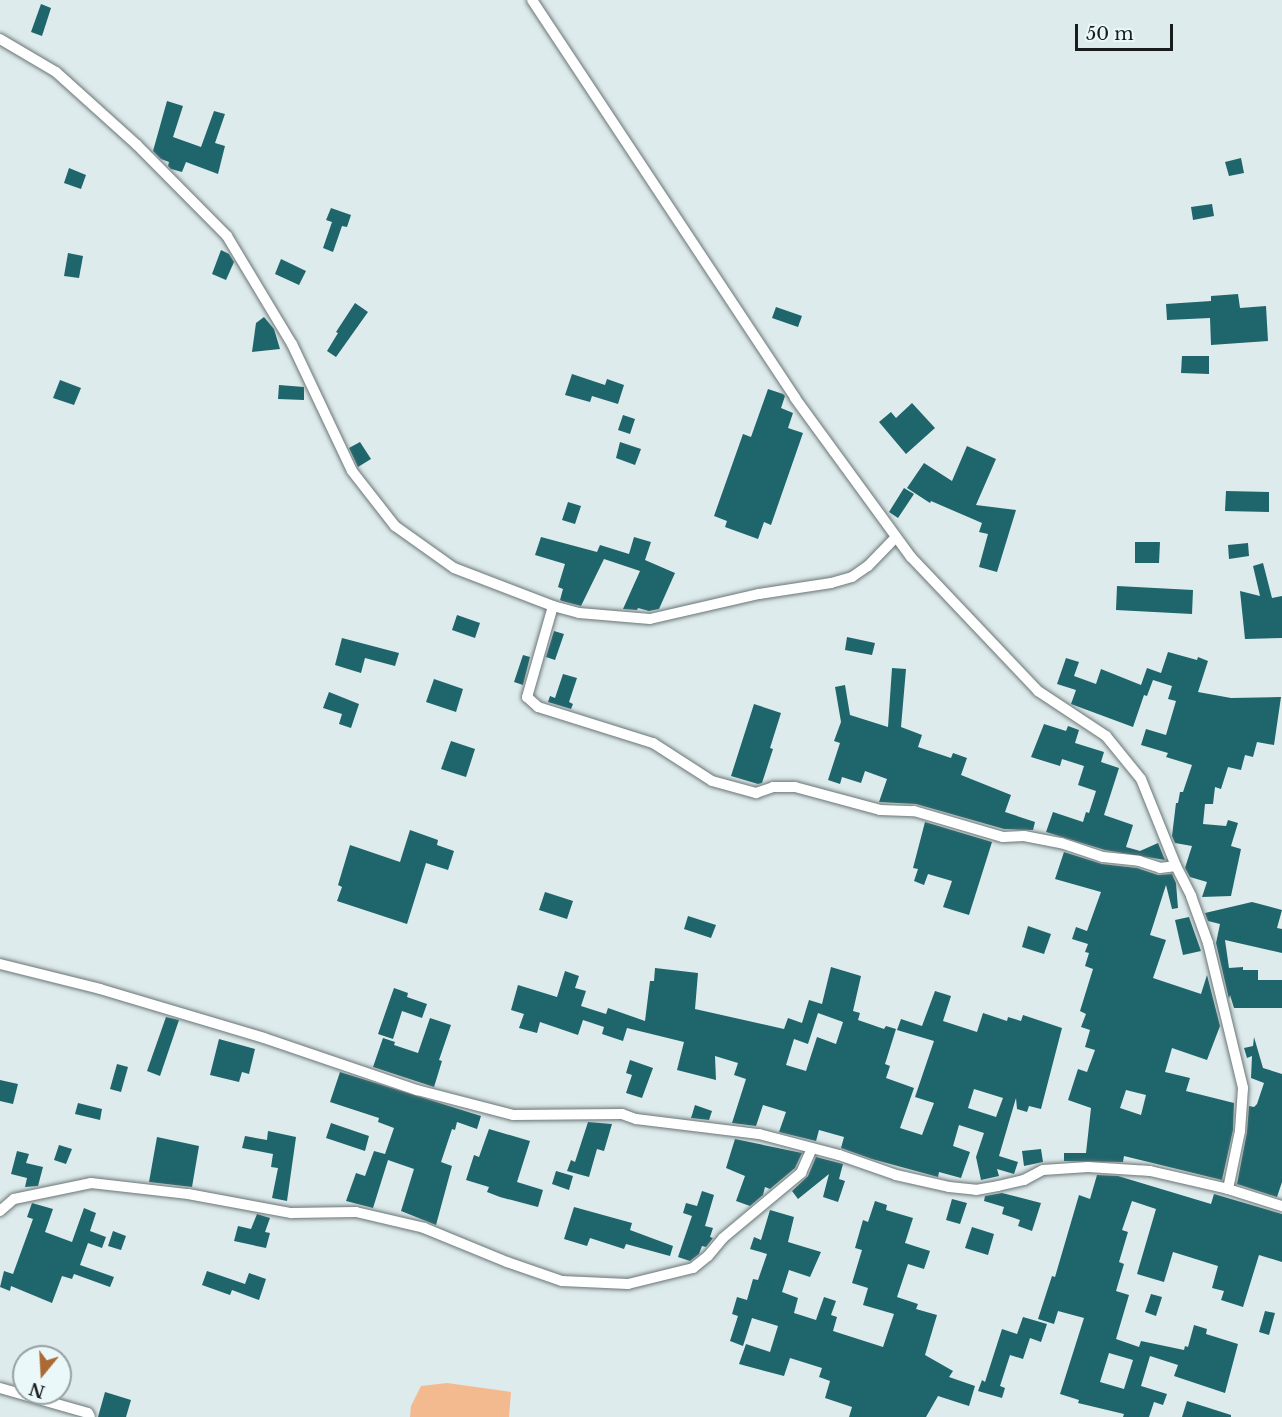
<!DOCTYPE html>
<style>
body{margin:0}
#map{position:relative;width:1282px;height:1417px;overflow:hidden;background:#deebec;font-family:"Libre Baskerville",serif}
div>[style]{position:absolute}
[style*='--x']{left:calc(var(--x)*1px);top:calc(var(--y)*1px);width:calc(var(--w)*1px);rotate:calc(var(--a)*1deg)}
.water>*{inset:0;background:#f3ba90}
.building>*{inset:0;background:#1e656c}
.roads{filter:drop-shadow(0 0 2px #6a7576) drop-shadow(0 0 2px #6a7576)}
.minor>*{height:10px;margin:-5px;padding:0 5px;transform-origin:5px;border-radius:5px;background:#fff}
span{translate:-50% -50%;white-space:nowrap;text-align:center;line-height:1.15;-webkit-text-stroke:6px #ebf8fa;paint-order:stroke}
.north{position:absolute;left:12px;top:1345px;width:60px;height:60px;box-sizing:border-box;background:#ebf8fa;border:2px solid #97a0a2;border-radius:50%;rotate:198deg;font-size:16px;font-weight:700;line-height:24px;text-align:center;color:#181c1d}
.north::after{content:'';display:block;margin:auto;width:21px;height:27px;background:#ab6a34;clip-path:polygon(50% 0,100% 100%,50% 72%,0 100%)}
.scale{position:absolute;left:1075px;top:24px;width:98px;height:27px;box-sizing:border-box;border:3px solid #181c1d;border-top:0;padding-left:8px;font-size:18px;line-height:21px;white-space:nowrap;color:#181c1d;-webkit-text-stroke:4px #ebf8fa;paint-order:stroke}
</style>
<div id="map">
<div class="water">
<i style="clip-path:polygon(447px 1383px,511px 1392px,509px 1417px,410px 1417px,411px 1406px,421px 1386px)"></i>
</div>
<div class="building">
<i style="clip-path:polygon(41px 4px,51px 8px,42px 36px,31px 32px)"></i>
<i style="clip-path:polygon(167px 101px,183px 106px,173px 137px,201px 147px,214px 111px,225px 114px,215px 143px,225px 146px,218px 174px,186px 162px,182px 172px,171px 169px,168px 166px,169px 162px,161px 159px,153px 151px)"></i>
<i style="clip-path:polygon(1241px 158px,1244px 173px,1229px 176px,1225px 162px)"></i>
<i style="clip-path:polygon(69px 168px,86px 175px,81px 189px,64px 183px)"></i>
<i style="clip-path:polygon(1212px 204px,1214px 216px,1193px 220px,1191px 207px)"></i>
<i style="clip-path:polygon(331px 208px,351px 215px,347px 227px,342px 226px,333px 252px,323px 248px,332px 222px,326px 220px)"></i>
<i style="clip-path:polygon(221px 250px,229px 254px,234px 262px,226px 280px,212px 274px)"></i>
<i style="clip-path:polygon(68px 253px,83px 256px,79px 278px,64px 276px)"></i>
<i style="clip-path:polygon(281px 259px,306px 271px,299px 285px,275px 274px)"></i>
<i style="clip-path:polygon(1238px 294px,1240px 308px,1266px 306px,1268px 341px,1211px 345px,1210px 318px,1167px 320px,1166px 304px,1211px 301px,1211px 296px)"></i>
<i style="clip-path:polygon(355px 303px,368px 312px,336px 357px,327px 351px,338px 333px,336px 332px)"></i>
<i style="clip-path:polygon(776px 307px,802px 316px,798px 327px,772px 318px)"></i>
<i style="clip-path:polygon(264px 317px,274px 329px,280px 349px,252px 352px,256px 323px)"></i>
<i style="clip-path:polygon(1182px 356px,1209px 356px,1209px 374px,1181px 373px)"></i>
<i style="clip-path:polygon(572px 374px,605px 385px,607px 379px,624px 385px,618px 404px,592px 396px,590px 402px,565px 395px)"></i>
<i style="clip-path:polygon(60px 380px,81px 388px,74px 405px,53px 398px)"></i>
<i style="clip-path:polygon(279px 385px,304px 387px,304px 400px,278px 399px)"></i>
<i style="clip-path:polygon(768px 389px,783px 394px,785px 396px,781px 408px,793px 413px,788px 428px,803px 433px,771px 525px,764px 522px,758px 539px,725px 527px,727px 521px,714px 516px,743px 434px,751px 437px)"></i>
<i style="clip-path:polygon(912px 403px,935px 428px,906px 454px,879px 422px,891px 412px,896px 418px)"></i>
<i style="clip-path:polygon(623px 415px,635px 419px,630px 434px,618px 430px)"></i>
<i style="clip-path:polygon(360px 442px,371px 459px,358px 467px,349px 448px)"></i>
<i style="clip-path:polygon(620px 442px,641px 449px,635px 465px,616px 458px)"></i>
<i style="clip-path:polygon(967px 446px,996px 459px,976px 505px,1016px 510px,997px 572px,979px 567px,988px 534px,979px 532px,982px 523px,931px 501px,930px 503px,907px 488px,924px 463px,952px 481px)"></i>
<i style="clip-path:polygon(904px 488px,914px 494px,898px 518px,889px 512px)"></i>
<i style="clip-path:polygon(1226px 491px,1269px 492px,1269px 512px,1225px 511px)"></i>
<i style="clip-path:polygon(568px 502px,581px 506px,575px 524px,562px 520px)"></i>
<i style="clip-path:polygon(541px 537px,597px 552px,600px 545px,629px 554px,634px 537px,651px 542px,645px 560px,675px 573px,659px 609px,649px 611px,638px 608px,637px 610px,623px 609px,640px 571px,604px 559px,581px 606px,562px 601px,560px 600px,563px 589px,558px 587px,565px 564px,535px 555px)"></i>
<i style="clip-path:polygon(1135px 542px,1160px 542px,1159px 563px,1135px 563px)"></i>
<i style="clip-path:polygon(1248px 543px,1249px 556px,1229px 559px,1228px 545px)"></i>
<i style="clip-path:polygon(1263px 563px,1272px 598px,1282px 596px,1282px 638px,1245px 639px,1240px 591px,1260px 596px,1253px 566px)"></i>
<i style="clip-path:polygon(1117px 586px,1193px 590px,1192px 614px,1116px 610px)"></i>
<i style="clip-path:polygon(457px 615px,480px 623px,475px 638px,452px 630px)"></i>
<i style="clip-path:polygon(554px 631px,564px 634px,555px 660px,546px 657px)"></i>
<i style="clip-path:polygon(847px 637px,875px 643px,872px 655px,845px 650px)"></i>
<i style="clip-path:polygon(342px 638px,399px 653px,395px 666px,365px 658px,361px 673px,335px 665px)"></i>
<i style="clip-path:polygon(1168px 652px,1197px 660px,1198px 657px,1208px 661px,1198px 692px,1231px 698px,1281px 697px,1274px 745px,1257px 742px,1253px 757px,1245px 755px,1241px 770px,1228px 767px,1221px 789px,1215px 787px,1213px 804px,1205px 804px,1203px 824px,1226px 826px,1228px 820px,1238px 823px,1231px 846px,1241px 849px,1231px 896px,1202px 897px,1207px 882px,1190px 877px,1185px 868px,1192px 846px,1175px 843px,1172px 836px,1176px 803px,1178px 803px,1180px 792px,1183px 792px,1192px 765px,1166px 757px,1168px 753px,1141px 745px,1146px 729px,1166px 735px,1176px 701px,1168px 699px,1172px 686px,1153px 680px,1147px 696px,1144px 695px,1133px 727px,1071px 704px,1076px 690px,1057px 684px,1066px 658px,1079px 662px,1074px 676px,1096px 684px,1101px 669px,1141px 685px,1147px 668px,1161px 673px)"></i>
<i style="clip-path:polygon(523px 655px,530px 657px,523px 685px,514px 682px)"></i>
<i style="clip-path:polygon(892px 668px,906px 669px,901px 727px,922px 735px,918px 747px,951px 758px,953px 753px,967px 758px,961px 775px,1011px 795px,1005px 812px,1035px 822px,1033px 830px,1004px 829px,916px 804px,879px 802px,887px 779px,865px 771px,861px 783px,842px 777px,840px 784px,828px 780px,840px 743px,834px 741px,841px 722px,835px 687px,845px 685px,850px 715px,888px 727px)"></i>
<i style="clip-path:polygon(563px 674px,577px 678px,569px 702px,573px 704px,571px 709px,548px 702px,550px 696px,555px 698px)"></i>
<i style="clip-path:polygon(434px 679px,463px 689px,456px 712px,426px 702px)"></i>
<i style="clip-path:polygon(329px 692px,359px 704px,351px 728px,339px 724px,342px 714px,323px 708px)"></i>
<i style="clip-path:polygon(754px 704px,781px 713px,770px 748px,773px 749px,762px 783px,758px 784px,731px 776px)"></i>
<i style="clip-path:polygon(1044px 724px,1066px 731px,1068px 726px,1079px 730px,1075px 743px,1104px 752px,1101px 762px,1119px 768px,1104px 815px,1133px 825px,1126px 847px,1140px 851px,1158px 843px,1165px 860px,1105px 850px,1046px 832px,1053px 812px,1083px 822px,1086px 812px,1089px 813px,1096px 791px,1078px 785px,1084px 766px,1062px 759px,1060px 766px,1031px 757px)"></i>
<i style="clip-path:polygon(451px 741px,475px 749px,466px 777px,441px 769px)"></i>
<i style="clip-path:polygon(925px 822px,992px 842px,969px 915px,943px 907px,952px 881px,928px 874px,924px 885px,914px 881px,918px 869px,913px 868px)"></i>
<i style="clip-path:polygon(410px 830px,438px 840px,437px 845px,454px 851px,448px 870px,426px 863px,407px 924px,337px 901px,342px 887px,338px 885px,350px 845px,400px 862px)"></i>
<i style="clip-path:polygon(evenodd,1064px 852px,1102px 864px,1137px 868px,1158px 875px,1172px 874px,1176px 883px,1178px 908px,1172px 909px,1166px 885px,1150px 935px,1166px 940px,1153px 978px,1201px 994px,1207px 975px,1220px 1026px,1207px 1060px,1172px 1048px,1165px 1072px,1190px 1078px,1186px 1091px,1234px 1103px,1233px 1130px,1222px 1180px,1124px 1156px,1123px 1162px,1064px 1161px,1064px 1153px,1086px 1153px,1091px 1108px,1068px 1100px,1078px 1069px,1087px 1072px,1095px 1050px,1085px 1047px,1090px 1030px,1081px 1027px,1086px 1014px,1080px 1011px,1093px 969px,1085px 966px,1089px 953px,1085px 952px,1088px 944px,1072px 939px,1076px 927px,1087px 931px,1101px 892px,1055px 879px,1064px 852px,1126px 1090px,1146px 1095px,1141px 1115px,1120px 1108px,1126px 1090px)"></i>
<i style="clip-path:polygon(545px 892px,573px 901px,567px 919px,539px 910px)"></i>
<i style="clip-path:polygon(1252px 902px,1282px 910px,1277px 928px,1282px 929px,1282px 953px,1225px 940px,1229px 968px,1243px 967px,1243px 970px,1258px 970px,1258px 980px,1282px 980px,1282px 1008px,1234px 1008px,1230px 995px,1229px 999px,1216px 943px,1220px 924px,1208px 921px,1205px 913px)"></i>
<i style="clip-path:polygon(688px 916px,716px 925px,711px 938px,684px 929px)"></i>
<i style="clip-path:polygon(1189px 917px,1201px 951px,1183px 955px,1175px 920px)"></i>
<i style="clip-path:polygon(1028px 926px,1051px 934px,1044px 954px,1022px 947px)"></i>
<i style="clip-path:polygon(evenodd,831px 967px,861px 976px,853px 1011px,860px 1013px,858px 1020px,884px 1029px,886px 1026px,896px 1029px,885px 1064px,890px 1066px,886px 1078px,914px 1088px,900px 1128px,922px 1135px,934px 1103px,915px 1097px,934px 1041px,897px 1030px,901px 1019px,922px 1026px,935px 991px,951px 996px,943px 1021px,977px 1032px,983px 1013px,1007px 1021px,1008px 1017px,1021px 1021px,1023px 1015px,1062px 1028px,1041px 1109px,1029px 1106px,1027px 1112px,1017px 1109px,1016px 1098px,999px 1156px,1018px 1162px,1014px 1174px,997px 1169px,999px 1176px,981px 1180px,976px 1157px,984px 1133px,959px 1125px,953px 1146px,970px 1152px,961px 1178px,939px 1172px,938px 1177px,872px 1159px,841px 1148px,844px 1137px,819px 1130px,816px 1141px,779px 1132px,786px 1112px,763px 1105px,756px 1126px,732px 1123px,746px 1079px,734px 1075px,738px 1063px,715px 1056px,716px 1080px,677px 1070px,684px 1042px,627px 1028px,623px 1041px,602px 1034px,604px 1027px,583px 1020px,578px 1035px,540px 1022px,537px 1033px,519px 1028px,524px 1014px,511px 1010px,518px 985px,557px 997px,565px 971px,579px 976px,575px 988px,586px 991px,581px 1006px,606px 1014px,608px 1008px,645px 1021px,650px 981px,654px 981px,655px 968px,698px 973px,695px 1009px,784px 1029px,788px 1018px,802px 1023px,809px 1000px,822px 1004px,831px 967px,818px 1013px,843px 1022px,836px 1044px,817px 1037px,806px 1071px,786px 1065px,794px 1039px,808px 1044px,818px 1013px,831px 967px,974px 1089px,1003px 1098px,996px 1117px,968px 1108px,974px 1089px)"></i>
<i style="clip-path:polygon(394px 988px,408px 993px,407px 997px,427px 1004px,422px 1018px,402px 1011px,393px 1039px,378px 1034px)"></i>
<i style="clip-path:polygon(166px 1017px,179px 1020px,160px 1076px,147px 1071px)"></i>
<i style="clip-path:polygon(430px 1018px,451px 1025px,439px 1060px,442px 1061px,434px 1087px,373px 1067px,383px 1038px,395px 1042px,394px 1045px,418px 1053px)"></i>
<i style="clip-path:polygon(1254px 1037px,1263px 1068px,1282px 1074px,1282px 1182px,1277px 1197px,1237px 1184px,1247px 1132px,1249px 1106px,1254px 1107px,1257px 1104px,1264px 1083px,1251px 1078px,1252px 1056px,1247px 1058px,1244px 1048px,1253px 1046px)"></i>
<i style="clip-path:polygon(219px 1039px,255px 1049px,249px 1074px,242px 1072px,239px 1082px,210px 1075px)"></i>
<i style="clip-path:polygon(630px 1060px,653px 1068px,642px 1098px,626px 1093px,632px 1075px,626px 1073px)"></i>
<i style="clip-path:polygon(117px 1064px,128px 1067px,121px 1092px,110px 1089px)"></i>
<i style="clip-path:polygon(340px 1072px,481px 1116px,477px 1129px,457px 1122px,455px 1130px,452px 1129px,441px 1162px,452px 1166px,436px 1225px,401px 1211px,414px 1169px,388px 1160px,373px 1208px,346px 1201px,356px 1173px,365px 1176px,374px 1151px,385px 1154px,394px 1128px,378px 1122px,379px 1118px,330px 1102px)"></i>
<i style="clip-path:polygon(0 1080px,18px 1084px,13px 1104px,0 1101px)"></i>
<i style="clip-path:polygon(78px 1103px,102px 1109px,100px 1120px,75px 1114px)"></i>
<i style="clip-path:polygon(695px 1105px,712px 1111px,709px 1120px,691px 1118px)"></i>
<i style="clip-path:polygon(588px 1122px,612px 1124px,604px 1151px,597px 1149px,589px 1177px,567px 1171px,571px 1160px,575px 1162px)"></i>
<i style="clip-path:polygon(331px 1123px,369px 1136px,365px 1151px,326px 1138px)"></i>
<i style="clip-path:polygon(489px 1129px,530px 1141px,517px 1182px,543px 1190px,538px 1207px,500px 1197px,487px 1192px,489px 1187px,466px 1180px,474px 1155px,479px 1157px)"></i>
<i style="clip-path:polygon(268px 1131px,296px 1137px,287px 1201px,272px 1198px,278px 1168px,271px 1167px,273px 1154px,242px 1148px,245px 1136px,267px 1140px)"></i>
<i style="clip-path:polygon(157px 1137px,199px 1146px,192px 1187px,149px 1182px)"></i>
<i style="clip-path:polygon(735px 1139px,802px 1153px,795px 1168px,770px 1189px,765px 1187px,763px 1195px,750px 1206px,736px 1201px,745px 1176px,726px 1168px)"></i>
<i style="clip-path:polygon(59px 1145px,72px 1149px,66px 1164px,54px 1160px)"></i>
<i style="clip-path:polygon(1041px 1149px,1043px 1162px,1024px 1166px,1022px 1151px)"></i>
<i style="clip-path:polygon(17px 1151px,29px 1154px,26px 1163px,43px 1167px,38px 1186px,25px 1187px,27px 1178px,11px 1174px)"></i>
<i style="clip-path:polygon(816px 1157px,843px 1164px,839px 1179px,845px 1181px,838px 1202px,823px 1197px,829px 1174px,798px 1199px,792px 1191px,808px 1176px)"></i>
<i style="clip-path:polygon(556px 1171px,573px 1176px,569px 1190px,552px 1184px)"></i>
<i style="clip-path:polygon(evenodd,1097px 1175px,1118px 1176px,1211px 1204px,1214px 1194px,1282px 1214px,1282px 1262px,1259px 1255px,1243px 1307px,1221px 1300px,1224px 1291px,1212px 1288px,1218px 1266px,1173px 1252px,1164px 1282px,1137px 1274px,1156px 1209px,1132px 1201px,1122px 1230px,1128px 1232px,1119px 1262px,1124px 1264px,1116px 1291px,1129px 1295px,1116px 1339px,1139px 1347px,1141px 1341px,1184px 1350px,1185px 1346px,1188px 1347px,1194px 1325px,1207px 1329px,1206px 1334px,1238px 1344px,1225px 1393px,1174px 1376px,1178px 1365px,1150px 1356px,1141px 1386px,1167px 1394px,1163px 1405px,1154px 1402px,1149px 1417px,1123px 1417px,1124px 1414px,1078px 1403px,1079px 1400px,1060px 1394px,1084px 1318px,1058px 1311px,1054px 1324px,1038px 1319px,1052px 1276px,1055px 1277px,1079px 1195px,1090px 1199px,1097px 1175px,1109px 1353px,1133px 1360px,1124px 1389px,1100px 1382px,1109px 1353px)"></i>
<i style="clip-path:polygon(702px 1191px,714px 1195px,705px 1226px,713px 1228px,710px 1237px,713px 1238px,706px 1247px,702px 1246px,699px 1254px,690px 1261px,678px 1257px,692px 1216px,683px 1213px,686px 1203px,697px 1206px)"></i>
<i style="clip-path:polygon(1002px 1193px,1041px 1203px,1032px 1231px,1018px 1226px,1020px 1220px,1002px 1214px,1004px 1207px,984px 1201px,985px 1196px)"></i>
<i style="clip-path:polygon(952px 1199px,967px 1203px,960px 1224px,946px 1220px)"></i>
<i style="clip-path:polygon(875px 1201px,887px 1205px,886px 1210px,913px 1218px,905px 1243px,930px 1251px,924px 1269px,908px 1264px,897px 1297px,918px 1304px,916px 1309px,937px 1315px,925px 1355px,953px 1371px,949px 1377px,975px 1386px,969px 1406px,938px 1396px,926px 1417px,849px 1417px,852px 1407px,825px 1398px,830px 1381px,819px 1377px,822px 1368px,790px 1358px,784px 1376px,739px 1364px,746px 1344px,770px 1352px,778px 1326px,752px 1318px,743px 1346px,730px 1341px,738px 1316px,732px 1314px,737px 1297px,747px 1300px,753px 1279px,758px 1280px,767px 1254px,750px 1249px,754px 1237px,761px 1240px,770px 1210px,794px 1217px,788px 1242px,821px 1252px,810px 1277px,789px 1270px,782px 1292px,798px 1298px,794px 1313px,816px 1320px,824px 1297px,836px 1301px,831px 1315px,837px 1317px,833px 1331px,883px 1347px,894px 1314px,863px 1305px,868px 1288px,852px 1283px,862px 1250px,855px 1248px,863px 1220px,868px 1222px)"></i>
<i style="clip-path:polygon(32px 1203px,53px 1209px,45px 1232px,72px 1242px,84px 1208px,96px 1213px,90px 1231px,106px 1237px,102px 1248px,88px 1243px,80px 1265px,114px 1277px,110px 1287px,74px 1274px,72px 1279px,62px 1276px,52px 1303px,11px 1286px,10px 1291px,0 1287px,4px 1271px,13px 1274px,33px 1219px,27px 1217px)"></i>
<i style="clip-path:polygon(574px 1207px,632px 1223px,630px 1230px,673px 1246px,670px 1256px,626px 1244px,624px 1249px,590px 1238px,587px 1246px,564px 1239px)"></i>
<i style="clip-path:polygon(257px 1214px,270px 1218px,265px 1232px,270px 1233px,266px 1248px,234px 1241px,238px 1226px,251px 1229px)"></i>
<i style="clip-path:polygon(972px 1227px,994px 1234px,988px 1255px,965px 1248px)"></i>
<i style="clip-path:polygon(113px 1231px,126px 1236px,121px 1250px,108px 1246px)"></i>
<i style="clip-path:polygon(207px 1271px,245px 1284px,249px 1273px,266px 1279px,259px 1300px,232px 1290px,230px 1295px,202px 1285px)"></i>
<i style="clip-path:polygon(1151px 1294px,1162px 1297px,1156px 1316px,1145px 1312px)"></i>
<i style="clip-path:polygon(1265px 1311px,1275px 1313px,1269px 1335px,1259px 1332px)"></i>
<i style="clip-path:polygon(1023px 1317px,1047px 1324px,1041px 1342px,1030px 1338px,1023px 1359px,1010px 1355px,1000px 1386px,1005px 1388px,1002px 1398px,978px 1391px,982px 1380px,985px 1382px,1002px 1329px,1017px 1334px)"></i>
<i style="clip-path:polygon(105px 1392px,131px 1400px,126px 1417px,98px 1417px)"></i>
<i style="clip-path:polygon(1187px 1401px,1231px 1415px,1231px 1417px,1182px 1417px)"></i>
</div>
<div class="roads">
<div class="minor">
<i style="--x:532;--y:0;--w:477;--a:56.5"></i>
<i style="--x:795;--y:398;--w:197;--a:53.9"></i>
<i style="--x:911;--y:557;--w:185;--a:46.5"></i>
<i style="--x:1038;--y:691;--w:82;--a:33.5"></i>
<i style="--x:1106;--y:736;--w:55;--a:50.9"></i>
<i style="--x:1141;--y:779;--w:94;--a:68.1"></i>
<i style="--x:1176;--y:866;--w:34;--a:63"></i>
<i style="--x:1191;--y:896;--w:50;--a:70.1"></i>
<i style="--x:1208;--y:943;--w:149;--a:76.4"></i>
<i style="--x:1243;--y:1088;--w:43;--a:94"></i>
<i style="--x:1240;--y:1131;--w:59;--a:101.7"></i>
<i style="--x:0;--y:39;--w:65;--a:30.5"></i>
<i style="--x:56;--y:72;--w:109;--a:42"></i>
<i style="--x:137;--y:145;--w:128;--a:45.3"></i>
<i style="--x:227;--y:236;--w:126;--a:59"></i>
<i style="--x:292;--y:344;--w:140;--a:64.7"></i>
<i style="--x:352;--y:471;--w:70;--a:52"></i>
<i style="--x:395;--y:526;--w:72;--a:35.4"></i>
<i style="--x:454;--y:568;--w:106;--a:21"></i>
<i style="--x:553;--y:606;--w:27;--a:15"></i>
<i style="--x:579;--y:613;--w:71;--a:4.8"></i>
<i style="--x:650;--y:619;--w:112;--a:-12.9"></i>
<i style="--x:759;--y:594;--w:73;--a:-8.7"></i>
<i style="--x:831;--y:583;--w:22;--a:-16"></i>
<i style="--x:852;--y:577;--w:19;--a:-35"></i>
<i style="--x:868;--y:566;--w:40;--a:-46"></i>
<i style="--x:553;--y:606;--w:95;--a:105.9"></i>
<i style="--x:527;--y:697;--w:15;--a:42"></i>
<i style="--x:538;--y:707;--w:121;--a:17.4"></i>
<i style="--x:653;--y:743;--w:70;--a:32.8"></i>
<i style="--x:712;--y:781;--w:46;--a:15.3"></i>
<i style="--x:756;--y:793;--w:18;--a:-19"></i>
<i style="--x:773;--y:787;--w:22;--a:0"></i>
<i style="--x:795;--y:787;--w:88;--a:15.1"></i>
<i style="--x:880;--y:810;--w:34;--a:2"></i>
<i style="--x:914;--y:811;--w:93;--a:16.3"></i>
<i style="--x:1003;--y:837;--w:21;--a:-3"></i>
<i style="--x:1024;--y:836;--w:38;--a:11"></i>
<i style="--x:1061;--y:843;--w:44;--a:18.4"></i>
<i style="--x:1103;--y:857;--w:36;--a:6"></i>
<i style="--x:1139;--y:861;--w:22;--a:18"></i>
<i style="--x:1160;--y:868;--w:16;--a:-7"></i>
<i style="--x:0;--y:964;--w:103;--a:14"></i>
<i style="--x:100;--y:989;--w:171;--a:16.6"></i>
<i style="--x:264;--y:1038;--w:162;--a:18.8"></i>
<i style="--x:417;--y:1090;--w:99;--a:14.6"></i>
<i style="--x:513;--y:1115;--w:109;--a:-0.5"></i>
<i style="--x:622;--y:1114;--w:15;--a:20"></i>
<i style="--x:636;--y:1119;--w:124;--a:7"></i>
<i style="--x:759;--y:1134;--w:83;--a:14.7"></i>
<i style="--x:839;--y:1155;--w:60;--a:19.3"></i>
<i style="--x:896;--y:1175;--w:54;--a:12.8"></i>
<i style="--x:949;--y:1187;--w:27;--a:6"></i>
<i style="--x:976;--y:1190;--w:22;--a:-10"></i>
<i style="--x:998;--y:1186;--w:27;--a:-13"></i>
<i style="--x:1024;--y:1180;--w:21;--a:-28"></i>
<i style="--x:1043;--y:1170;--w:45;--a:-3.8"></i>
<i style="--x:1088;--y:1167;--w:62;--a:3.7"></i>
<i style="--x:1150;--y:1171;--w:80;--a:13"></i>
<i style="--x:1228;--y:1189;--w:57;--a:17.5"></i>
<i style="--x:0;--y:1211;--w:18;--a:-41"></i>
<i style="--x:14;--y:1199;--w:79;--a:-11.7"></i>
<i style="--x:91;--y:1183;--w:98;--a:6.5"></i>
<i style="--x:188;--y:1194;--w:105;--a:10.5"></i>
<i style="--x:291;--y:1213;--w:65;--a:-0.9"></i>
<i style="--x:356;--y:1212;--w:70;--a:13.2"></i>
<i style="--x:424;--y:1228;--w:90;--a:22.3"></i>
<i style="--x:507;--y:1262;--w:58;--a:19.1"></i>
<i style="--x:562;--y:1281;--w:66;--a:2.6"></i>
<i style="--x:628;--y:1284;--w:67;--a:-13.8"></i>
<i style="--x:693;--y:1268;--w:19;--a:-39"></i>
<i style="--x:708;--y:1256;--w:23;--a:-50"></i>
<i style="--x:723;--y:1238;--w:102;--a:-39.8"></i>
<i style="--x:801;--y:1173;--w:27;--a:-66"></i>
<i style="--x:0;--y:1388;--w:91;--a:15.9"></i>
<i style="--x:88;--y:1413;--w:4;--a:63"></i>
</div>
</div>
<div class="north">N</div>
<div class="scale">50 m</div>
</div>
